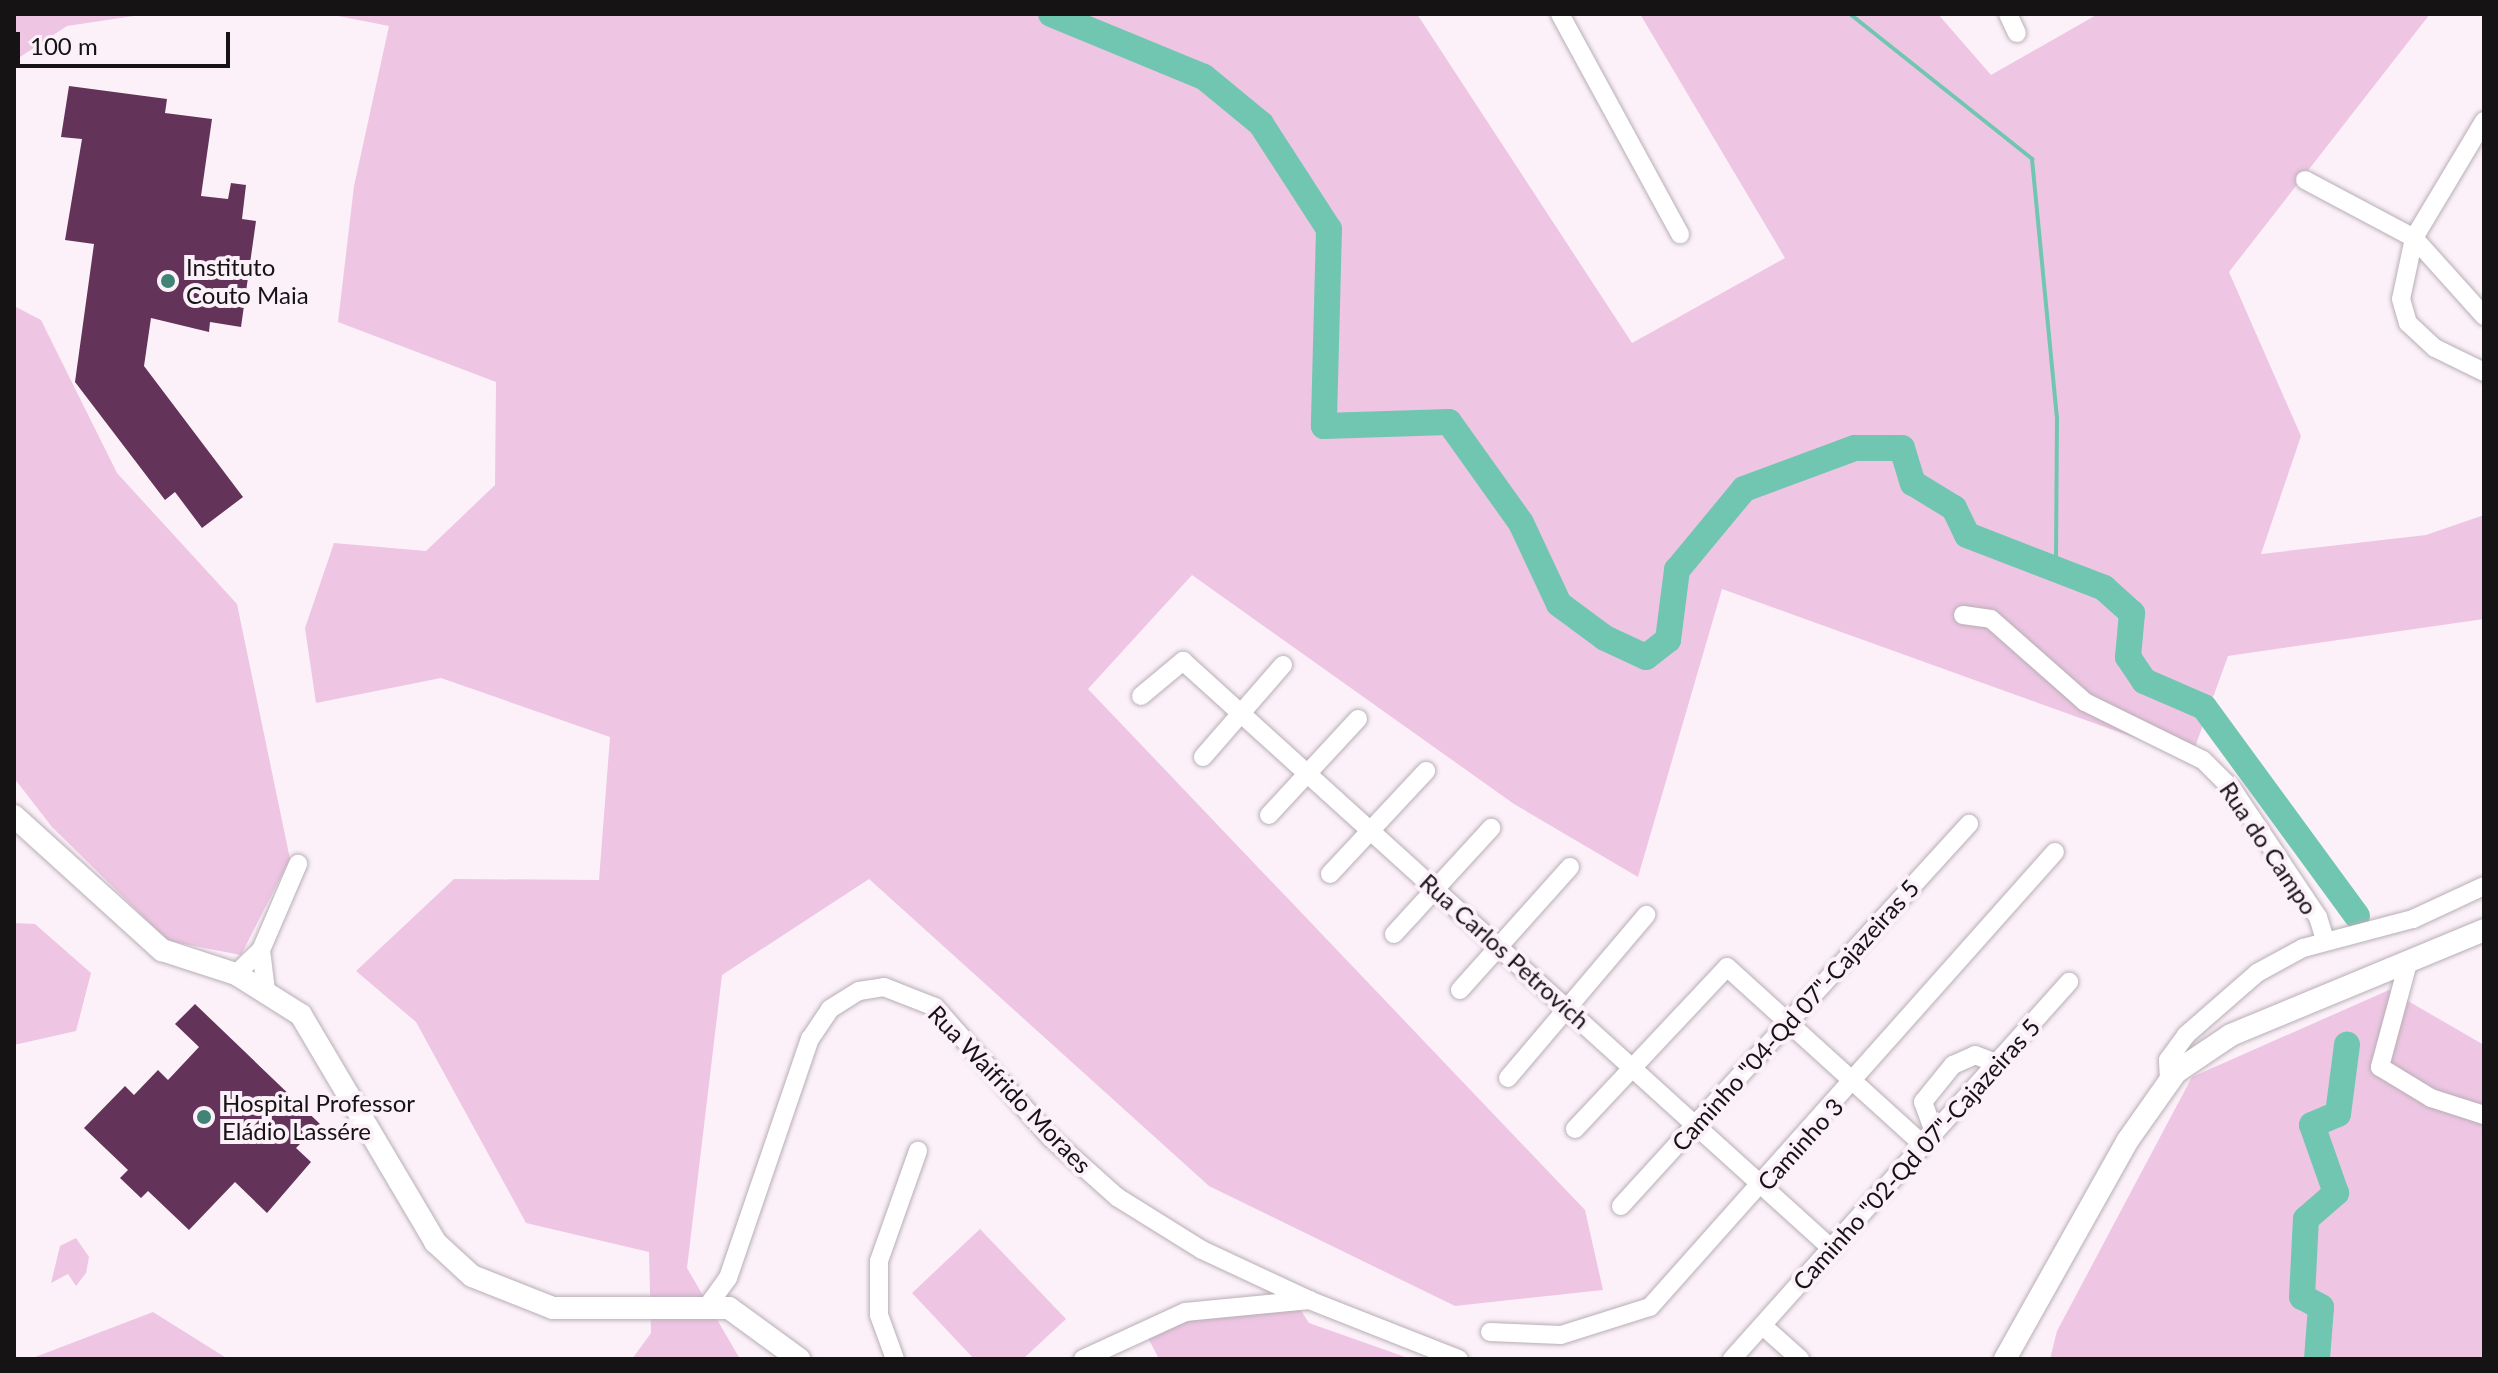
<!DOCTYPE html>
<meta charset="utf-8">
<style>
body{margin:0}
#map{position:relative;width:2498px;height:1373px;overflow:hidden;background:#fcf1f9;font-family:Lato,sans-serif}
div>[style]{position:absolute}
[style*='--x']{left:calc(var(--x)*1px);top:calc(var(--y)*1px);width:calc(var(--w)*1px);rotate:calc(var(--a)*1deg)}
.green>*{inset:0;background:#eec6e4}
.stream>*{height:4px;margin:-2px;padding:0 2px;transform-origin:2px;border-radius:2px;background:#71c6b2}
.river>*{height:26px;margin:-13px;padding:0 13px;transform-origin:13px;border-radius:13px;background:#71c6b2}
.building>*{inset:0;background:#63335a}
.roads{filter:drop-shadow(0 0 2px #b8aeb5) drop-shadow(0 0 2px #b8aeb5)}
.minor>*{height:18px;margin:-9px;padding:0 9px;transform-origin:9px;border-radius:9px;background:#fff}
.major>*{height:22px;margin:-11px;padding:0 11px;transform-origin:11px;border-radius:11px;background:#fff}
.dots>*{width:22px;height:22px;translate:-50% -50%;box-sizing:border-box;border:4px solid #fcf1f9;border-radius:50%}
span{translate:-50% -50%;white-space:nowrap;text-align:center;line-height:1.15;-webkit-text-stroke:8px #fcf1f9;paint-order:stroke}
.poi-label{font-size:24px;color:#161315}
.left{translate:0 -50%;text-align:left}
.street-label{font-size:24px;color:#161315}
.frame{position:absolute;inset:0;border:16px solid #161315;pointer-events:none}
.scale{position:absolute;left:16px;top:32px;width:214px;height:36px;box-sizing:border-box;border:4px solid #161315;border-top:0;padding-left:10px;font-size:24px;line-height:28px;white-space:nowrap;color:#161315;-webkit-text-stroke:6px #fcf1f9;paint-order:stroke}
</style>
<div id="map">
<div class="green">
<i style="clip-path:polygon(14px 14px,147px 14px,67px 26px,14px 61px)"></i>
<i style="clip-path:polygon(328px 14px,1417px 14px,1632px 343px,1785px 258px,1640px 14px,1938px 14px,1991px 75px,2098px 14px,2430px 14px,2229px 272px,2301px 436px,2261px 554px,2426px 535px,2484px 515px,2484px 619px,2228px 656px,2191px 758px,1722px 589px,1638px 877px,1514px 804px,1192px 575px,1088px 689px,1585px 1210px,1603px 1290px,1455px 1306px,1209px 1186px,869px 879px,722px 975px,687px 1268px,740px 1359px,632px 1359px,651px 1333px,649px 1252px,526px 1223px,416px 1022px,356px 971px,454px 879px,599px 880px,610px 737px,441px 678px,316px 703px,305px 628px,334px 543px,426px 551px,495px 485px,496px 382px,338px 322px,354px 186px,389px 26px)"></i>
<i style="clip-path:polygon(14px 306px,41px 320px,117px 473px,237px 604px,290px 859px,241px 955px,168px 941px,52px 827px,14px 778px)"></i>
<i style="clip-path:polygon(14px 923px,35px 924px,91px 973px,76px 1031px,14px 1045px)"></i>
<i style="clip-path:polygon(2389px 990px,2484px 1045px,2484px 1359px,2050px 1359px,2057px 1331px,2192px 1077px)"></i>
<i style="clip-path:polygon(980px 1229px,1066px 1319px,1023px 1359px,974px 1359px,912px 1293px)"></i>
<i style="clip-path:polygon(76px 1238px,89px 1257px,86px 1273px,76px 1286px,68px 1274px,51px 1283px,60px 1246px)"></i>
<i style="clip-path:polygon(1300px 1309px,1309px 1323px,1411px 1359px,1159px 1359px,1146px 1334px,1210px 1315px)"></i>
<i style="clip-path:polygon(153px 1312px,228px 1359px,30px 1359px)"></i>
</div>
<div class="stream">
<i style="--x:1850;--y:14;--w:233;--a:38.5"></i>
<i style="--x:2032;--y:159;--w:259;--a:84.5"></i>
<i style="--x:2057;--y:417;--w:156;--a:90.4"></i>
</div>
<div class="river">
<i style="--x:1051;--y:14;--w:165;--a:22.4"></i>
<i style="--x:1204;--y:77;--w:74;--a:39.5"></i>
<i style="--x:1261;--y:124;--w:125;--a:57.1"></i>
<i style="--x:1329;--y:229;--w:197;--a:91.5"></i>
<i style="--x:1324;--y:426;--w:125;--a:-1.8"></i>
<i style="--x:1449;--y:422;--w:124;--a:54.5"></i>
<i style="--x:1521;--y:523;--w:89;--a:64.9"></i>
<i style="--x:1559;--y:604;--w:57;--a:36.5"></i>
<i style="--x:1605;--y:638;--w:45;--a:24.9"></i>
<i style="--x:1646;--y:657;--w:28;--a:-38"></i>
<i style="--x:1668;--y:640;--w:71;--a:-82.7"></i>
<i style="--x:1677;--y:570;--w:105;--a:-50.4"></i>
<i style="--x:1744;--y:489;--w:118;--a:-20.3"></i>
<i style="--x:1855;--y:448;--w:47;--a:0"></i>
<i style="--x:1902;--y:448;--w:37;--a:73"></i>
<i style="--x:1913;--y:483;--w:48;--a:31.4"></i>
<i style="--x:1954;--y:508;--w:30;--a:64"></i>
<i style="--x:1967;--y:535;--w:147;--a:21.1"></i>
<i style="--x:2104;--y:588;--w:38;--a:42"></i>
<i style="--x:2132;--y:613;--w:44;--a:95.2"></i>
<i style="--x:2128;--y:657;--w:29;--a:56"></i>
<i style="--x:2144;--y:681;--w:65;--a:23.4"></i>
<i style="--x:2204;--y:707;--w:259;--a:53.8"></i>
<i style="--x:2317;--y:1359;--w:52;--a:-85.6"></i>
<i style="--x:2321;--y:1307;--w:21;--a:-152"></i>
<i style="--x:2302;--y:1297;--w:78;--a:-87.1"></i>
<i style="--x:2306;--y:1219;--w:40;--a:-41"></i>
<i style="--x:2336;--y:1193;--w:72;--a:-109.4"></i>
<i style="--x:2312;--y:1125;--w:28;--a:-23"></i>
<i style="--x:2338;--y:1114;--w:70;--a:-82.6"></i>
</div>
<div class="building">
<i style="clip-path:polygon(69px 86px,167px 99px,165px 113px,212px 119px,201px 196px,228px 199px,231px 183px,246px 185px,242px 219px,256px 221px,241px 327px,210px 322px,209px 332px,151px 318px,144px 366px,243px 497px,202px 528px,175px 492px,165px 500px,75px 382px,94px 244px,65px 240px,82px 139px,61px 137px)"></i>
<i style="clip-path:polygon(195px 1004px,320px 1124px,296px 1148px,311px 1162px,267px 1213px,235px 1182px,189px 1230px,148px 1191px,141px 1198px,120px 1178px,128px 1170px,84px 1128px,125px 1086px,134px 1095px,158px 1070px,168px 1080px,199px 1047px,175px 1024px)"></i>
</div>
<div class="roads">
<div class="minor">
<i style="--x:1560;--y:14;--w:251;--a:61.4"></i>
<i style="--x:2008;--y:14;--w:21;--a:65"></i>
<i style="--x:2484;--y:121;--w:136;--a:120.9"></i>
<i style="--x:2414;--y:238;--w:62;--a:102"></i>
<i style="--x:2401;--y:299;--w:25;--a:74"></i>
<i style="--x:2408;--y:323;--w:37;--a:43"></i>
<i style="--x:2435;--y:348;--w:55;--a:26.1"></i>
<i style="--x:2305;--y:180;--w:123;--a:28"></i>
<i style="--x:2414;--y:238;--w:105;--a:48.1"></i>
<i style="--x:1963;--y:615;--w:28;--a:8"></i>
<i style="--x:1991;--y:619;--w:125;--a:41.4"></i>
<i style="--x:2085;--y:702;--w:131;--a:26.2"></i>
<i style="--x:2203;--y:760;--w:42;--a:45"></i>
<i style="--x:2233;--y:790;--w:153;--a:56.2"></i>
<i style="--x:2318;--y:917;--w:24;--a:73"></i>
<i style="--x:1141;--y:696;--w:55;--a:-39.8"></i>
<i style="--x:1183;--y:661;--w:876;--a:42.18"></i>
<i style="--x:1203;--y:757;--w:122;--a:-49"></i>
<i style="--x:1269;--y:815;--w:131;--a:-47.2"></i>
<i style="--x:1330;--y:874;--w:141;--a:-47"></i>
<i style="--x:1394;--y:934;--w:144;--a:-47.5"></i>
<i style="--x:261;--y:950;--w:38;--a:83"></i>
<i style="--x:2408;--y:963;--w:108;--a:105.1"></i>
<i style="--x:2380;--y:1067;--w:60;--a:31.3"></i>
<i style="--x:2431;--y:1098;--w:56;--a:17.8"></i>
<i style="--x:236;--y:974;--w:35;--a:-44"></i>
<i style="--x:261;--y:950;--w:94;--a:-66.7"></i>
<i style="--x:1460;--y:990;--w:165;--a:-48.2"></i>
<i style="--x:1508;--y:1078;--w:214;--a:-49.7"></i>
<i style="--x:2169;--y:1080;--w:20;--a:-93"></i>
<i style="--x:2168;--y:1060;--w:31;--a:-54"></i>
<i style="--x:2186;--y:1035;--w:94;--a:-41.1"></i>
<i style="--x:2257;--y:973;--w:52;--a:-28.5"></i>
<i style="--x:2303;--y:948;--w:114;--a:-14.8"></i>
<i style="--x:2413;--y:919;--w:78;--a:-24.9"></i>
<i style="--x:1575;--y:1129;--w:222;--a:-46.8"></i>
<i style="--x:1727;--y:967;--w:265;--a:42.2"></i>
<i style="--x:1934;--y:1132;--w:32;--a:-110"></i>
<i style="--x:1923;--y:1102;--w:48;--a:-51"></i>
<i style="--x:1953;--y:1065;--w:24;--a:-24"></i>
<i style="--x:1975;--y:1055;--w:22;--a:21"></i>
<i style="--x:1621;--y:1206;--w:517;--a:-47.67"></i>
<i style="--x:709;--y:1304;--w:32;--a:-54"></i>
<i style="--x:728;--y:1278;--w:253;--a:-71.1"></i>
<i style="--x:810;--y:1039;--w:36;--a:-56"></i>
<i style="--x:830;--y:1009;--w:34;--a:-32"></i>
<i style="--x:859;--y:991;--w:25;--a:-9"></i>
<i style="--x:884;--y:987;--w:55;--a:21.4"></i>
<i style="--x:935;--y:1007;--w:175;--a:48.5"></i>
<i style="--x:1051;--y:1138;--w:89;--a:41.8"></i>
<i style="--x:1117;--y:1197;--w:100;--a:31.9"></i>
<i style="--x:1202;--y:1250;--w:118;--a:25"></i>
<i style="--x:1763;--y:1326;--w:50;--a:41.7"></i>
<i style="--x:1490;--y:1332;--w:71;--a:2.4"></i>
<i style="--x:1561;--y:1335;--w:93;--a:-17.5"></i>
<i style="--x:1650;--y:1307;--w:609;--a:-48.33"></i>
<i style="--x:895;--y:1359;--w:47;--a:-110"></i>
<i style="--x:879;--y:1315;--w:54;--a:-90"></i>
<i style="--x:879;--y:1261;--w:117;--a:-70.5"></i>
<i style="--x:1083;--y:1359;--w:112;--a:-24.7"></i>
<i style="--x:1185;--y:1312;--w:125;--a:-5.5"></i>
<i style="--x:1309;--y:1300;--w:161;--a:21.5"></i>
<i style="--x:1732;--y:1359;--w:506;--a:-48.21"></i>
</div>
<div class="major">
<i style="--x:14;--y:816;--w:200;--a:42.2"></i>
<i style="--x:162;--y:950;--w:78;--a:18"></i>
<i style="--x:236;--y:974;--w:77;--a:32.2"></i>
<i style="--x:301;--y:1015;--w:264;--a:59.4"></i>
<i style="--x:435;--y:1242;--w:50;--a:42.6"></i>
<i style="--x:472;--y:1276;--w:87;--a:21.6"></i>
<i style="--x:553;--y:1308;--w:176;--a:0"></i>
<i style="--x:729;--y:1308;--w:87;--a:36.1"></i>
<i style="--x:2005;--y:1359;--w:251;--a:-60.7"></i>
<i style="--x:2128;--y:1140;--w:83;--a:-54.8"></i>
<i style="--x:2176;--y:1072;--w:66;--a:-33.9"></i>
<i style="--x:2231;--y:1035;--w:274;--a:-22.5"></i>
</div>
</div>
<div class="dots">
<i style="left:168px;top:281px;background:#418375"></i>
<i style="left:204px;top:1117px;background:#418375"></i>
</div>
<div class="poi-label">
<span class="left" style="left:186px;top:281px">Instituto<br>Couto Maia</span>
<span class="left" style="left:222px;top:1117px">Hospital Professor<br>Eládio Lassére</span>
</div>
<div class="street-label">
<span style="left:2269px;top:848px;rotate:56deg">Rua do Campo</span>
<span style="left:1505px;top:951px;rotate:42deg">Rua Carlos Petrovich</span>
<span style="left:1795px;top:1015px;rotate:-48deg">Caminho "04-Qd 07"-Cajazeiras 5</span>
<span style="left:1010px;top:1089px;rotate:46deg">Rua Waifrido Moraes</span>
<span style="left:1800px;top:1144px;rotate:-48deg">Caminho 3</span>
<span style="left:1916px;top:1154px;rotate:-48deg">Caminho "02-Qd 07"-Cajazeiras 5</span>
</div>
<div class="frame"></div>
<div class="scale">100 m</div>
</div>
